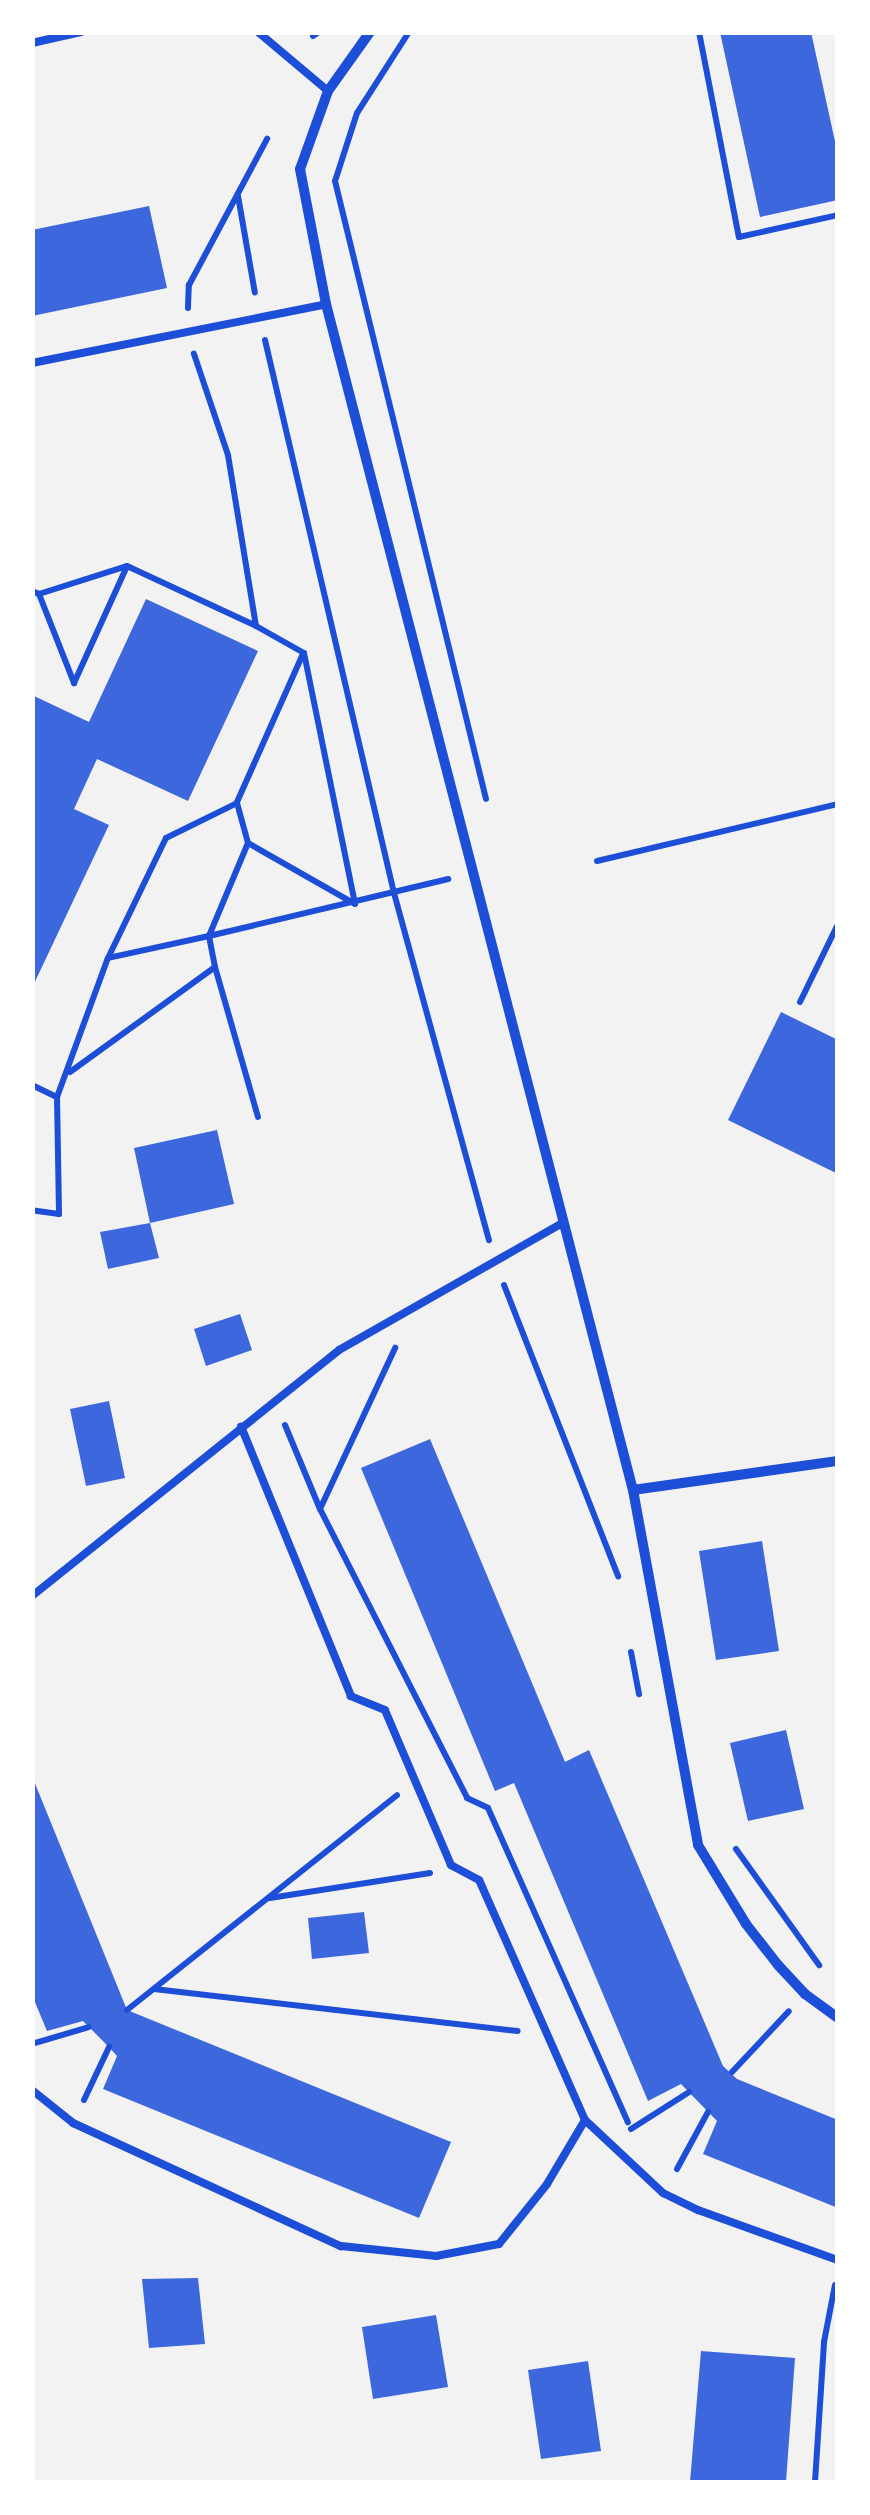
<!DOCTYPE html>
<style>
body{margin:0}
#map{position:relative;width:870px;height:2515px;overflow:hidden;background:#f2f2f2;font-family:Roboto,sans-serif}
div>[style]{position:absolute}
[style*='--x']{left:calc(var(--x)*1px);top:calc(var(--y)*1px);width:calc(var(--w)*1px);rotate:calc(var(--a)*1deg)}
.building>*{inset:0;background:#3d67dc}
.path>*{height:6px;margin:-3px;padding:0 3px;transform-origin:3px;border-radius:3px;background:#1d4ed8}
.service>*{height:8px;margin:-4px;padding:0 4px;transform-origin:4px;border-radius:4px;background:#1d4ed8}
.minor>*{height:10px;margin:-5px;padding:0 5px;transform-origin:5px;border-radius:5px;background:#1d4ed8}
span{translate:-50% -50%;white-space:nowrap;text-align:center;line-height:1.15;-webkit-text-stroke:8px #fff;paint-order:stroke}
.frame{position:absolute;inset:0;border:35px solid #fff;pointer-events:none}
</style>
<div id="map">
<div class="building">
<i style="clip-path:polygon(720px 32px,811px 32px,838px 155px,838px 200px,760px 217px)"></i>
<i style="clip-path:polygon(149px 206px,167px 288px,32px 316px,32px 230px)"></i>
<i style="clip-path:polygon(146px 599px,258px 651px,188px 801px,97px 759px,74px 809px,109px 825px,32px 988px,32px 695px,89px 722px)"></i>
<i style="clip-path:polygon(781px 1012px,838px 1040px,838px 1174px,728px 1120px)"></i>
<i style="clip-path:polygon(217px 1130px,234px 1204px,150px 1223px,134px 1148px)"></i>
<i style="clip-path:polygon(150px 1223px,159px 1258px,108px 1269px,100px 1232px)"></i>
<i style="clip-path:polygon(240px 1314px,252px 1350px,206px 1366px,194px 1329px)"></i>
<i style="clip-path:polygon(109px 1401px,125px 1478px,86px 1486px,70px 1409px)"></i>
<i style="clip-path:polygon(430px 1439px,565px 1762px,589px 1750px,723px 2066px,737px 2079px,838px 2120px,838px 2208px,703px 2154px,717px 2121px,681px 2084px,648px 2101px,514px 1783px,495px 1791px,361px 1468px)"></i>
<i style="clip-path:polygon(762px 1541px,779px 1651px,716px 1660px,699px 1551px)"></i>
<i style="clip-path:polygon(786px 1730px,804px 1809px,748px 1821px,730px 1743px)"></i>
<i style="clip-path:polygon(32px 1776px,127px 2010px,451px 2142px,419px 2218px,103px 2089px,117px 2056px,109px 2047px,83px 2021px,47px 2031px,32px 1995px)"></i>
<i style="clip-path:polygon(364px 1912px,369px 1953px,312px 1959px,308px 1918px)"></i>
<i style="clip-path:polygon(198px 2278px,205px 2344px,149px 2348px,142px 2279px)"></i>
<i style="clip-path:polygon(436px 2315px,448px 2387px,373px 2399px,362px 2327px)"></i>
<i style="clip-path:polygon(701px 2351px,795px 2358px,786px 2482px,690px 2482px)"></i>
<i style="clip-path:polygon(588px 2361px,601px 2451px,541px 2459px,528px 2370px)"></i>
</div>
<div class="path">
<i style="--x:409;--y:32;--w:96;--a:122.7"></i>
<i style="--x:357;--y:113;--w:71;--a:107.9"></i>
<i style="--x:335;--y:181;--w:636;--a:76.27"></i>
<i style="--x:699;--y:32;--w:209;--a:79"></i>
<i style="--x:739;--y:237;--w:101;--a:-12.5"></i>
<i style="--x:313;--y:36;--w:7;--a:-34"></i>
<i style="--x:238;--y:196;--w:98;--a:80.1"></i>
<i style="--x:188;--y:308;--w:23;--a:-88"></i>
<i style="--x:189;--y:285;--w:166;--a:-61.9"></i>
<i style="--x:265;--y:340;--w:568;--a:76.87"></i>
<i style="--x:394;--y:893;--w:360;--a:74.7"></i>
<i style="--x:32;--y:591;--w:8;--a:23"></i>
<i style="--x:39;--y:594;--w:96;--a:68.5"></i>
<i style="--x:74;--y:683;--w:128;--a:-65.6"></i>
<i style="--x:39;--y:594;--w:92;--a:-17.7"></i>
<i style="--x:127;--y:566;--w:142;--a:24.9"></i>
<i style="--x:256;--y:626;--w:173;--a:-99.3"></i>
<i style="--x:228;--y:455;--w:107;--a:-108.6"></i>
<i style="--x:256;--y:626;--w:55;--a:29.4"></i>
<i style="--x:304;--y:653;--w:256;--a:78.5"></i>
<i style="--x:237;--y:802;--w:162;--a:-66"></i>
<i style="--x:248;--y:843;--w:101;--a:112.8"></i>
<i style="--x:209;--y:936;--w:246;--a:-13.4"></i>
<i style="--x:597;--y:861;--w:248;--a:-13.3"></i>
<i style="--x:215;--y:967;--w:156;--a:74"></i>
<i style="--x:800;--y:1002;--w:87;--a:-64"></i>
<i style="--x:70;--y:1072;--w:179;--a:-35.9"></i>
<i style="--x:215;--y:967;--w:32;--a:-101"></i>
<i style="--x:209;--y:936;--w:103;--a:167.7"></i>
<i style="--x:108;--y:958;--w:133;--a:-64.2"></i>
<i style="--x:166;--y:838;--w:79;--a:-26.2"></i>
<i style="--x:237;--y:803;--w:41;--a:74.6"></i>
<i style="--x:248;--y:843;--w:123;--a:29.7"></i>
<i style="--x:32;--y:1085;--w:28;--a:26"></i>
<i style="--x:57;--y:1097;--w:117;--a:89"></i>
<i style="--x:59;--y:1214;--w:27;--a:-172"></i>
<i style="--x:57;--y:1097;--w:148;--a:-69.9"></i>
<i style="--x:504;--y:1285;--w:313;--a:68.6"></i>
<i style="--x:285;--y:1425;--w:91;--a:67.4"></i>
<i style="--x:320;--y:1509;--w:324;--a:63"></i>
<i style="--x:467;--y:1798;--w:23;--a:25"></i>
<i style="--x:488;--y:1808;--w:344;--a:66"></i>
<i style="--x:320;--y:1509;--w:178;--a:-65"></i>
<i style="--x:631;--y:1652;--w:43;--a:79.2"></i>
<i style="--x:736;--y:1849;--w:143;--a:54.4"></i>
<i style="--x:270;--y:1898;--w:162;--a:-8.9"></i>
<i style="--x:154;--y:1989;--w:366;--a:6.6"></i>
<i style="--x:127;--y:2010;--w:345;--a:-38.5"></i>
<i style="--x:32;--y:2044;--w:59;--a:-16.6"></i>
<i style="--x:732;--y:2072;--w:83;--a:-46.9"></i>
<i style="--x:84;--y:2100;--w:59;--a:-64.7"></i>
<i style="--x:631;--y:2129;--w:69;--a:-32.5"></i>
<i style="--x:677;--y:2169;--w:65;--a:-61.5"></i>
<i style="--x:815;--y:2482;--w:140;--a:-86.3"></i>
<i style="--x:824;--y:2342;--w:58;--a:-79.1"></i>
</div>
<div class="service">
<i style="--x:258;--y:32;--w:92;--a:40.1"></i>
<i style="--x:32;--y:43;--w:50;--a:-12.7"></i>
<i style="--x:32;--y:363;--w:300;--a:-11.3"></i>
<i style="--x:32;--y:1596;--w:393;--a:-38.7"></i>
<i style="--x:339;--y:1350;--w:259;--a:-29.6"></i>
<i style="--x:32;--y:2090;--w:53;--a:38.8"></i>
<i style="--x:73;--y:2123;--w:295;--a:24.7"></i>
<i style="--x:341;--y:2246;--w:96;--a:6"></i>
<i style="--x:436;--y:2256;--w:64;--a:-10.8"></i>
<i style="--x:499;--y:2244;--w:77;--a:-51.3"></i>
<i style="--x:547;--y:2184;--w:74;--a:-59.3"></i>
<i style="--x:585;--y:2120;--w:262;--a:-113.8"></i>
<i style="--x:479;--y:1880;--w:32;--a:-152"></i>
<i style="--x:451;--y:1865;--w:168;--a:-113.1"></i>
<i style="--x:385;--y:1710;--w:37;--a:-158"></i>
<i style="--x:351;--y:1696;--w:291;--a:-112.2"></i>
<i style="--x:585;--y:2120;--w:107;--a:43.1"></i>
<i style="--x:663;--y:2193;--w:39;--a:26"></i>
<i style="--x:698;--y:2210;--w:149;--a:19.7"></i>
</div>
<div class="minor">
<i style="--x:370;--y:32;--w:72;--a:125.4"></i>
<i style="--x:328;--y:91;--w:83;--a:109.7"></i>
<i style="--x:300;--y:169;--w:137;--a:79.1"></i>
<i style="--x:326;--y:304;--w:1225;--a:75.49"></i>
<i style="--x:633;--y:1490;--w:361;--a:79.6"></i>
<i style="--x:698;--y:1845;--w:92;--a:58.7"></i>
<i style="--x:746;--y:1924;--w:52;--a:52"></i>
<i style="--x:778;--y:1965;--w:40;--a:47"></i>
<i style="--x:805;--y:1994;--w:41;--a:36"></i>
<i style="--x:633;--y:1490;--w:207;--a:-8.1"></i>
</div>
<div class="frame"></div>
</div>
